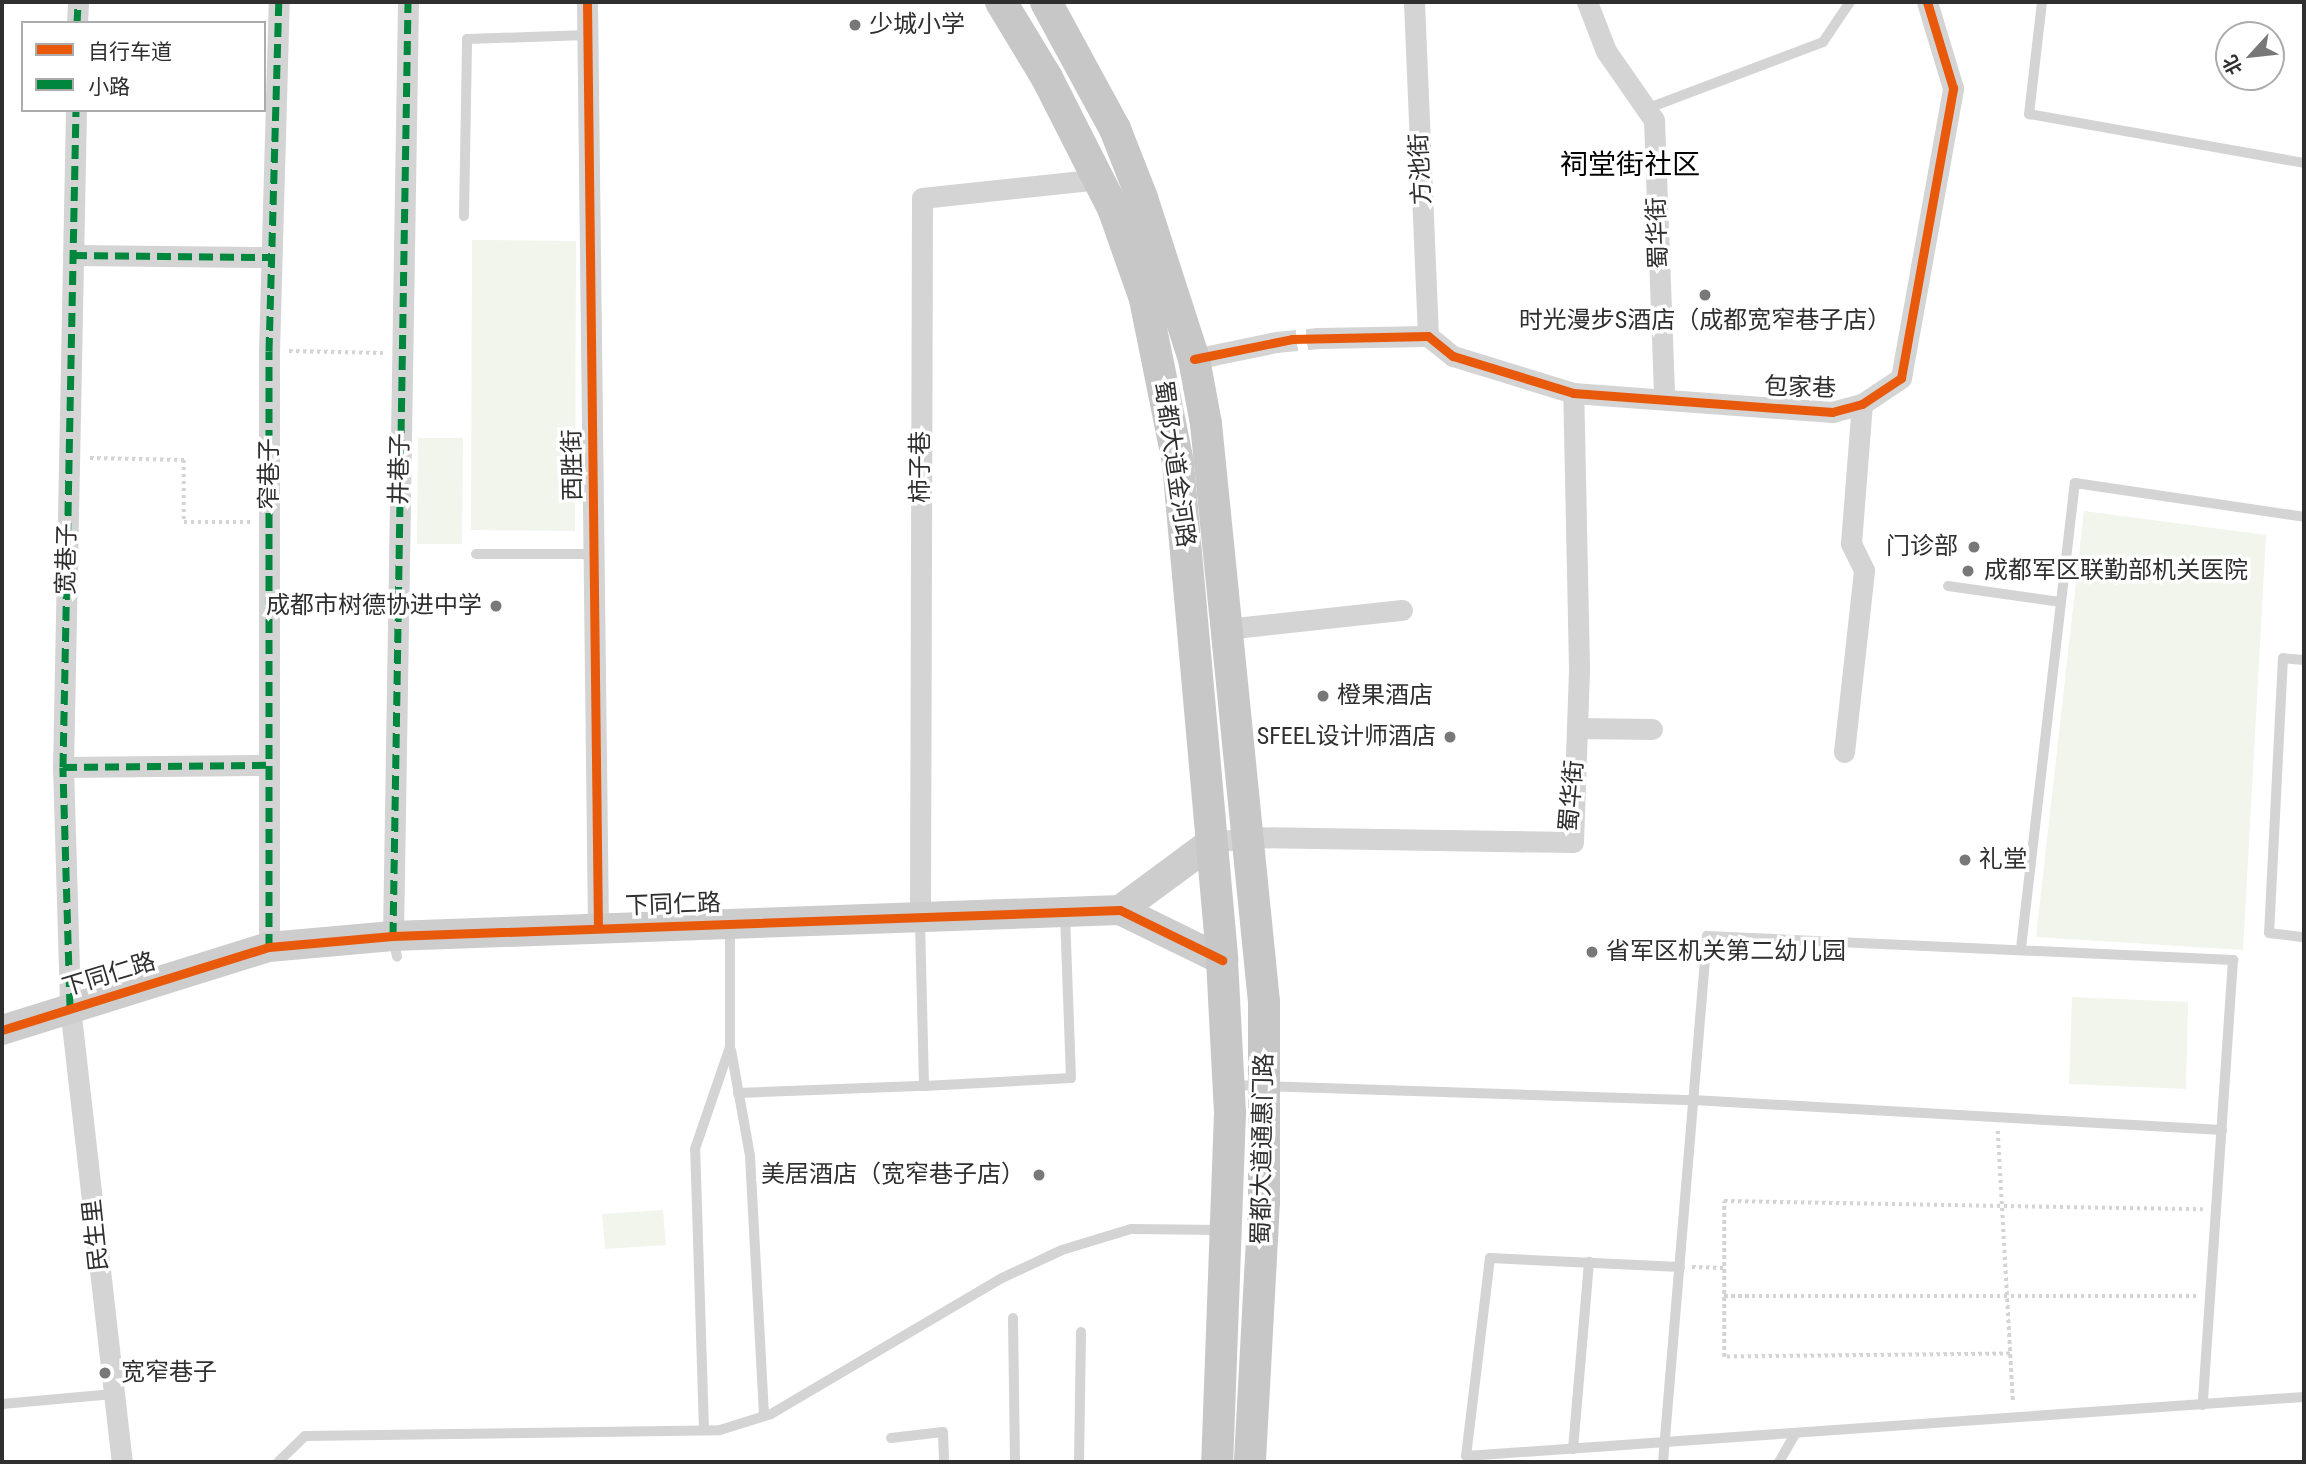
<!DOCTYPE html>
<meta charset="utf-8">
<style>
body{margin:0}
#map{position:relative;width:2306px;height:1464px;overflow:hidden;background:#fff;font-family:"Roboto Condensed","Noto Sans SC",sans-serif}
div>[style]{position:absolute}
[style*='--x']{left:calc(var(--x)*1px);top:calc(var(--y)*1px);width:calc(var(--w)*1px);rotate:calc(var(--a)*1deg)}
.green>*{inset:0;background:#f1f5eb}
.street-tunnel>*{height:21px;margin-top:-10.5px;transform-origin:0;background:repeating-linear-gradient(90deg,#d5d5d5 0 21px,transparent 0 31px)}
.path>*{height:3.5px;margin-top:-1.75px;transform-origin:0;background:repeating-linear-gradient(90deg,#d4d4d4 0 3.5px,transparent 0 7px)}
.lane>*{height:10px;margin:-5px;padding:0 5px;transform-origin:5px;border-radius:5px;background:#d4d4d4}
.street>*{height:21px;margin:-10.5px;padding:0 10.5px;transform-origin:10.5px;border-radius:10.5px;background:#d4d4d4}
.secondary>*{height:30px;margin:-15px;padding:0 15px;transform-origin:15px;border-radius:15px;background:#cdcdcd}
.primary>*{height:32px;margin:-16px;padding:0 16px;transform-origin:16px;border-radius:16px;background:#c7c7c7}
.quiet>*{height:7px;margin-top:-3.5px;transform-origin:0;background:repeating-linear-gradient(90deg,#00873e 0 14px,transparent 0 21px)}
.cycleway>*{height:9px;margin:-4.5px;padding:0 4.5px;transform-origin:4.5px;border-radius:4.5px;background:#e8590c}
.dots>*{width:19px;height:19px;translate:-50% -50%;box-sizing:border-box;border:4px solid #fff;border-radius:50%}
span{translate:-50% -50%;white-space:nowrap;text-align:center;line-height:1.15;-webkit-text-stroke:7px #fff;paint-order:stroke}
.poi-label{font-size:24px;color:#2f2f2f}
.left{translate:0 -50%;text-align:left}
.right{translate:-100% -50%;text-align:right}
.street-label{font-size:24px;color:#2f2f2f}
.quarter-label{font-size:28px;color:#000}
.frame{position:absolute;inset:0;border:4px solid #2f2f2f;pointer-events:none}
.legend{position:absolute;left:21px;top:21px;width:245px;height:91px;box-sizing:border-box;background:#fff;border:2px solid #acacac;margin:0;padding:9px 12px;list-style:none;font-size:21px;color:#2f2f2f}
.legend li{display:flex;align-items:center;gap:14px;height:35px}
.legend b{width:35px;border:2px solid #acacac}
.north{position:absolute;left:2215px;top:21px;width:70px;height:70px;box-sizing:border-box;background:#fff;border:2px solid #acacac;border-radius:50%;rotate:243deg;font-size:19px;font-weight:700;line-height:28px;text-align:center;color:#2f2f2f}
.north::after{content:'';display:block;margin:auto;width:24px;height:32px;background:#787878;clip-path:polygon(50% 0,100% 100%,50% 72%,0 100%)}
</style>
<div id="map">
<div class="green">
<i style="clip-path:polygon(472px 240px,576px 241px,575px 531px,471px 530px)"></i>
<i style="clip-path:polygon(418px 438px,463px 438px,462px 544px,417px 544px)"></i>
<i style="clip-path:polygon(2084px 511px,2266px 535px,2243px 950px,2036px 937px)"></i>
<i style="clip-path:polygon(2072px 997px,2188px 1002px,2186px 1089px,2069px 1084px)"></i>
<i style="clip-path:polygon(663px 1210px,666px 1245px,605px 1249px,602px 1214px)"></i>
</div>
<div class="street-tunnel">
<i style="--x:1276;--y:342;--w:43;--a:-5.3"></i>
</div>
<div class="path">
<i style="--x:289;--y:351;--w:94;--a:1.2"></i>
<i style="--x:90;--y:458;--w:94;--a:1.2"></i>
<i style="--x:184;--y:460;--w:62;--a:90"></i>
<i style="--x:184;--y:522;--w:67;--a:0"></i>
<i style="--x:1998;--y:1131;--w:271;--a:86.8"></i>
<i style="--x:1692;--y:1267;--w:31;--a:2"></i>
<i style="--x:1724;--y:1296;--w:474;--a:0"></i>
<i style="--x:2010;--y:1354;--w:286;--a:179.4"></i>
<i style="--x:1724;--y:1357;--w:156;--a:-90"></i>
<i style="--x:1724;--y:1201;--w:479;--a:1"></i>
</div>
<div class="lane">
<i style="--x:2042;--y:2;--w:113;--a:96.6"></i>
<i style="--x:2029;--y:114;--w:279;--a:10.1"></i>
<i style="--x:1646;--y:109;--w:189;--a:-20.7"></i>
<i style="--x:1823;--y:42;--w:48;--a:-56"></i>
<i style="--x:464;--y:216;--w:177;--a:-89"></i>
<i style="--x:467;--y:39;--w:120;--a:-1.9"></i>
<i style="--x:476;--y:554;--w:118;--a:0"></i>
<i style="--x:1948;--y:586;--w:113;--a:8.1"></i>
<i style="--x:2304;--y:660;--w:21;--a:-175"></i>
<i style="--x:2283;--y:658;--w:275;--a:92.9"></i>
<i style="--x:2269;--y:933;--w:35;--a:7"></i>
<i style="--x:393;--y:939;--w:18;--a:77"></i>
<i style="--x:2021;--y:948;--w:468;--a:-83.4"></i>
<i style="--x:2075;--y:483;--w:232;--a:8.4"></i>
<i style="--x:731;--y:1050;--w:108;--a:79.8"></i>
<i style="--x:750;--y:1156;--w:260;--a:86.9"></i>
<i style="--x:1232;--y:1085;--w:461;--a:1.9"></i>
<i style="--x:1693;--y:1100;--w:530;--a:3.25"></i>
<i style="--x:924;--y:1086;--w:147;--a:-3.1"></i>
<i style="--x:1071;--y:1078;--w:165;--a:-92.1"></i>
<i style="--x:738;--y:1093;--w:186;--a:-2.2"></i>
<i style="--x:924;--y:1086;--w:168;--a:-91.4"></i>
<i style="--x:1680;--y:1267;--w:190;--a:-177.3"></i>
<i style="--x:1490;--y:1258;--w:199;--a:96.9"></i>
<i style="--x:1466;--y:1456;--w:840;--a:-4.03"></i>
<i style="--x:1013;--y:1318;--w:144;--a:89.2"></i>
<i style="--x:2;--y:1404;--w:112;--a:-5.1"></i>
<i style="--x:704;--y:1430;--w:281;--a:-91.8"></i>
<i style="--x:695;--y:1149;--w:108;--a:-71.1"></i>
<i style="--x:730;--y:1047;--w:123;--a:-90"></i>
<i style="--x:891;--y:1438;--w:52;--a:-6.6"></i>
<i style="--x:943;--y:1432;--w:30;--a:88"></i>
<i style="--x:1573;--y:1449;--w:188;--a:-85.1"></i>
<i style="--x:278;--y:1462;--w:37;--a:-44"></i>
<i style="--x:305;--y:1436;--w:415;--a:-0.8"></i>
<i style="--x:720;--y:1430;--w:53;--a:-17.4"></i>
<i style="--x:771;--y:1414;--w:268;--a:-30.5"></i>
<i style="--x:1002;--y:1278;--w:66;--a:-25"></i>
<i style="--x:1062;--y:1250;--w:72;--a:-16.9"></i>
<i style="--x:1131;--y:1229;--w:93;--a:0.6"></i>
<i style="--x:1079;--y:1462;--w:130;--a:-89.1"></i>
<i style="--x:1663;--y:1462;--w:528;--a:-85.22"></i>
<i style="--x:1707;--y:936;--w:527;--a:2.61"></i>
<i style="--x:2233;--y:960;--w:446;--a:93.9"></i>
<i style="--x:1779;--y:1462;--w:32;--a:-60"></i>
</div>
<div class="street">
<i style="--x:587;--y:2;--w:925;--a:89.32"></i>
<i style="--x:1414;--y:2;--w:334;--a:87.6"></i>
<i style="--x:1587;--y:2;--w:53;--a:68.8"></i>
<i style="--x:1606;--y:51;--w:84;--a:55.2"></i>
<i style="--x:1654;--y:120;--w:278;--a:87.9"></i>
<i style="--x:77;--y:23;--w:21;--a:-87"></i>
<i style="--x:76;--y:110;--w:657;--a:91.13"></i>
<i style="--x:63;--y:767;--w:240;--a:88.3"></i>
<i style="--x:70;--y:1007;--w:458;--a:83.5"></i>
<i style="--x:73;--y:255;--w:198;--a:0.6"></i>
<i style="--x:1319;--y:338;--w:109;--a:-1.1"></i>
<i style="--x:1428;--y:336;--w:32;--a:39"></i>
<i style="--x:1453;--y:356;--w:126;--a:17.1"></i>
<i style="--x:1573;--y:393;--w:260;--a:4.2"></i>
<i style="--x:1832;--y:412;--w:31;--a:-15"></i>
<i style="--x:1862;--y:404;--w:47;--a:-33.7"></i>
<i style="--x:1901;--y:378;--w:295;--a:-79.8"></i>
<i style="--x:1953;--y:88;--w:90;--a:-106.8"></i>
<i style="--x:1194;--y:359;--w:84;--a:-11.7"></i>
<i style="--x:1226;--y:629;--w:177;--a:-6.2"></i>
<i style="--x:1577;--y:728;--w:75;--a:0.8"></i>
<i style="--x:1844;--y:752;--w:183;--a:-83.7"></i>
<i style="--x:1864;--y:570;--w:30;--a:-116"></i>
<i style="--x:1851;--y:543;--w:139;--a:-85.5"></i>
<i style="--x:63;--y:767;--w:206;--a:-0.6"></i>
<i style="--x:1211;--y:843;--w:36;--a:-9"></i>
<i style="--x:1247;--y:837;--w:326;--a:0.9"></i>
<i style="--x:1573;--y:842;--w:174;--a:-88"></i>
<i style="--x:1579;--y:668;--w:275;--a:-91.2"></i>
<i style="--x:920;--y:915;--w:717;--a:-89.84"></i>
<i style="--x:922;--y:198;--w:179;--a:-6.1"></i>
<i style="--x:393;--y:936;--w:934;--a:-89.08"></i>
<i style="--x:269;--y:947;--w:596;--a:-90"></i>
<i style="--x:269;--y:351;--w:349;--a:-88.4"></i>
</div>
<div class="secondary">
<i style="--x:1120;--y:910;--w:113;--a:-36.4"></i>
<i style="--x:2;--y:1030;--w:280;--a:-17.3"></i>
<i style="--x:269;--y:947;--w:124;--a:-5.1"></i>
<i style="--x:393;--y:936;--w:727;--a:-2.05"></i>
<i style="--x:1120;--y:910;--w:114;--a:26.1"></i>
</div>
<div class="primary">
<i style="--x:1001;--y:2;--w:89;--a:58.8"></i>
<i style="--x:1047;--y:78;--w:146;--a:63.1"></i>
<i style="--x:1113;--y:208;--w:96;--a:70.6"></i>
<i style="--x:1145;--y:299;--w:167;--a:78.6"></i>
<i style="--x:1178;--y:463;--w:499;--a:84.9"></i>
<i style="--x:1222;--y:960;--w:153;--a:87"></i>
<i style="--x:1230;--y:1113;--w:349;--a:92.1"></i>
<i style="--x:1046;--y:2;--w:145;--a:61.5"></i>
<i style="--x:1115;--y:129;--w:74;--a:68.6"></i>
<i style="--x:1142;--y:198;--w:169;--a:72.1"></i>
<i style="--x:1194;--y:359;--w:66;--a:79.5"></i>
<i style="--x:1206;--y:424;--w:581;--a:84.27"></i>
<i style="--x:1264;--y:1002;--w:200;--a:90"></i>
<i style="--x:1264;--y:1202;--w:260;--a:93.1"></i>
</div>
<div class="quiet">
<i style="--x:77;--y:23;--w:21;--a:-87"></i>
<i style="--x:73;--y:255;--w:198;--a:0.6"></i>
<i style="--x:63;--y:767;--w:206;--a:-0.6"></i>
<i style="--x:393;--y:936;--w:934;--a:-89.08"></i>
<i style="--x:269;--y:947;--w:596;--a:-90"></i>
<i style="--x:269;--y:351;--w:349;--a:-88.4"></i>
<i style="--x:70;--y:1007;--w:240;--a:-91.7"></i>
<i style="--x:63;--y:767;--w:657;--a:-88.87"></i>
</div>
<div class="cycleway">
<i style="--x:587;--y:2;--w:925;--a:89.32"></i>
<i style="--x:1194;--y:359;--w:100;--a:-11.5"></i>
<i style="--x:1292;--y:339;--w:136;--a:-1.3"></i>
<i style="--x:1428;--y:336;--w:32;--a:39"></i>
<i style="--x:1453;--y:356;--w:126;--a:17.1"></i>
<i style="--x:1573;--y:393;--w:260;--a:4.2"></i>
<i style="--x:1832;--y:412;--w:31;--a:-15"></i>
<i style="--x:1862;--y:404;--w:47;--a:-33.7"></i>
<i style="--x:1901;--y:378;--w:295;--a:-79.8"></i>
<i style="--x:1953;--y:88;--w:90;--a:-106.8"></i>
<i style="--x:2;--y:1030;--w:280;--a:-17.3"></i>
<i style="--x:269;--y:947;--w:124;--a:-5.1"></i>
<i style="--x:393;--y:936;--w:727;--a:-2.05"></i>
<i style="--x:1120;--y:910;--w:114;--a:26.1"></i>
</div>
<div class="dots">
<i style="left:855px;top:25px;background:#787878"></i>
<i style="left:1705px;top:295px;background:#787878"></i>
<i style="left:1974px;top:547px;background:#787878"></i>
<i style="left:1968px;top:571px;background:#787878"></i>
<i style="left:496px;top:606px;background:#787878"></i>
<i style="left:1323px;top:696px;background:#787878"></i>
<i style="left:1450px;top:737px;background:#787878"></i>
<i style="left:1965px;top:860px;background:#787878"></i>
<i style="left:1592px;top:952px;background:#787878"></i>
<i style="left:1039px;top:1175px;background:#787878"></i>
<i style="left:105px;top:1373px;background:#787878"></i>
</div>
<div class="poi-label">
<span class="left" style="left:869px;top:25px">少城小学</span>
<span style="left:1705px;top:321px">时光漫步S酒店（成都宽窄巷子店）</span>
<span class="right" style="left:1958px;top:547px">门诊部</span>
<span class="left" style="left:1984px;top:571px">成都军区联勤部机关医院</span>
<span class="right" style="left:482px;top:606px">成都市树德协进中学</span>
<span class="left" style="left:1337px;top:696px">橙果酒店</span>
<span class="right" style="left:1436px;top:737px">SFEEL设计师酒店</span>
<span class="left" style="left:1979px;top:860px">礼堂</span>
<span class="left" style="left:1606px;top:952px">省军区机关第二幼儿园</span>
<span class="right" style="left:1025px;top:1175px">美居酒店（宽窄巷子店）</span>
<span class="left" style="left:121px;top:1373px">宽窄巷子</span>
</div>
<div class="street-label">
<span style="left:1421px;top:169px;rotate:-93deg">方池街</span>
<span style="left:1658px;top:233px;rotate:-92deg">蜀华街</span>
<span style="left:1800px;top:388px;rotate:2deg">包家巷</span>
<span style="left:1174px;top:464px;rotate:82deg">蜀都大道金河路</span>
<span style="left:573px;top:465px;rotate:-91deg">西胜街</span>
<span style="left:921px;top:467px;rotate:-90deg">柿子巷</span>
<span style="left:400px;top:469px;rotate:-89deg">井巷子</span>
<span style="left:270px;top:474px;rotate:-90deg">窄巷子</span>
<span style="left:67px;top:559px;rotate:-89deg">宽巷子</span>
<span style="left:1572px;top:796px;rotate:-85deg">蜀华街</span>
<span style="left:673px;top:905px;rotate:-2deg">下同仁路</span>
<span style="left:109px;top:975px;rotate:-17deg">下同仁路</span>
<span style="left:1263px;top:1149px;rotate:-89deg">蜀都大道通惠门路</span>
<span style="left:96px;top:1235px;rotate:-96deg">民生里</span>
</div>
<div class="quarter-label">
<span style="left:1630px;top:165px">祠堂街社区</span>
</div>
<div class="frame"></div>
<ul class="legend">
<li><b style="height:9px;background:#e8590c"></b>自行车道</li>
<li><b style="height:9px;background:#00873e"></b>小路</li>
</ul>
<div class="north">北</div>
</div>
